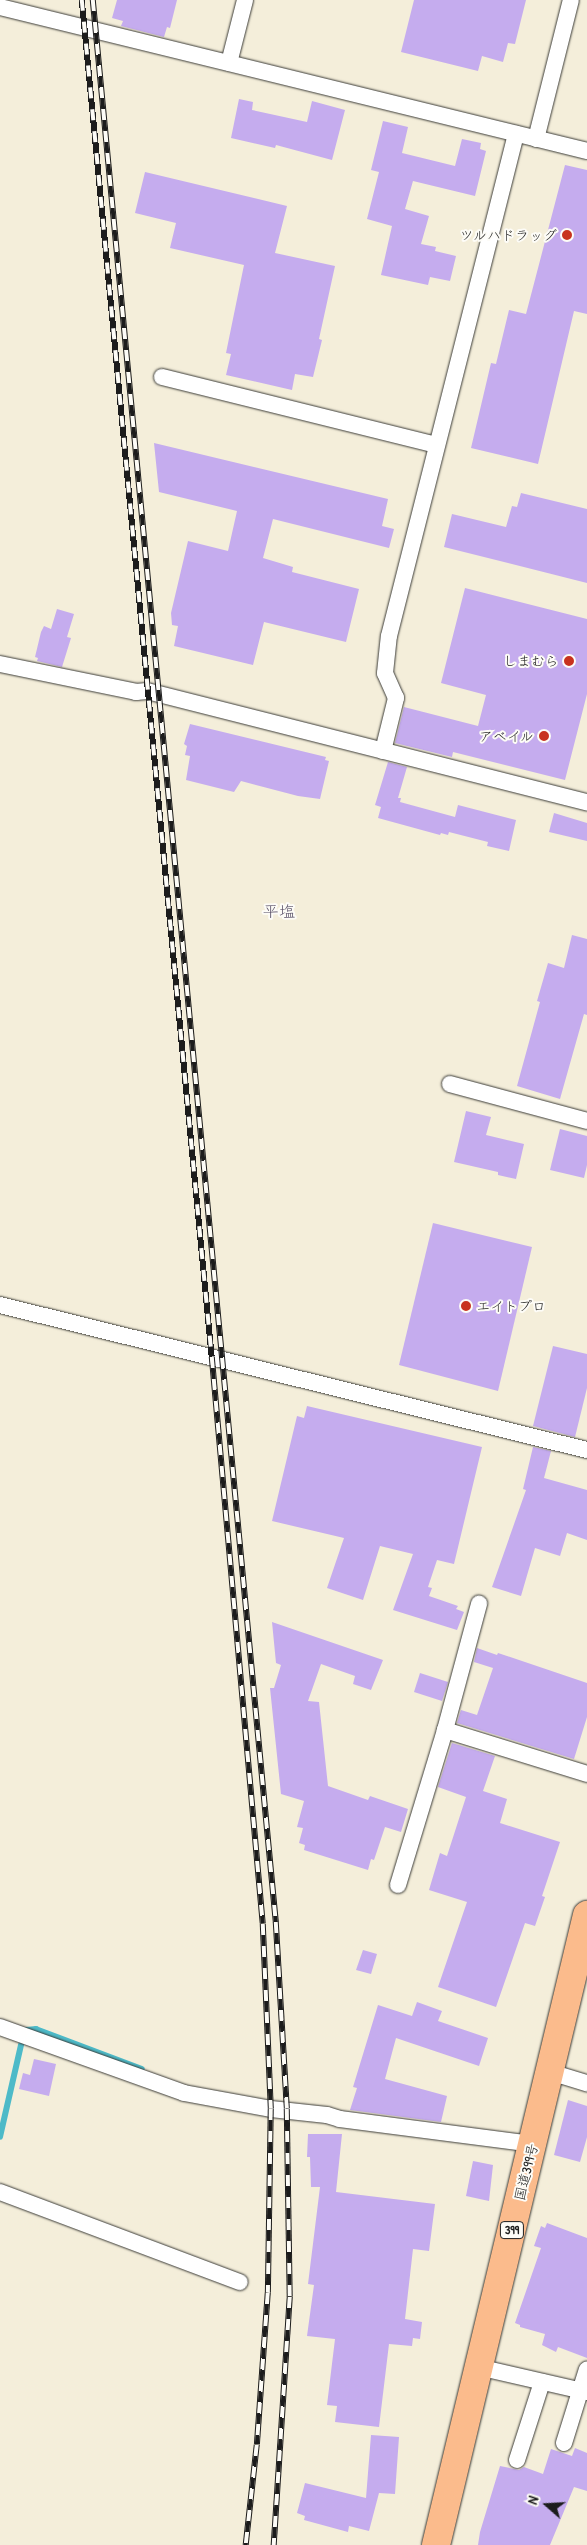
<!DOCTYPE html>
<meta charset="utf-8">
<style>
body{margin:0}
#map{position:relative;width:587px;height:2545px;overflow:hidden;background:#f4eeda;font-family:"Patrick Hand","Klee One",sans-serif}
div>[style]{position:absolute}
[style*='--x']{left:calc(var(--x)*1px);top:calc(var(--y)*1px);width:calc(var(--w)*1px);rotate:calc(var(--a)*1deg)}
.stream>*{height:5.5px;margin:-2.75px;padding:0 2.75px;transform-origin:2.75px;border-radius:2.75px;background:#4dbac8}
.building>*{inset:0;background:#c5acee}
.roads{filter:drop-shadow(0 0 1px #3c3c38) drop-shadow(0 0 1px #3c3c38)}
.street>*{height:16px;margin:-8px;padding:0 8px;transform-origin:8px;border-radius:8px;background:#fff}
.highway>*{height:28px;margin:-14px;padding:0 14px;transform-origin:14px;border-radius:14px;background:#fbbb8c}
.rail>*{height:5.5px;margin-top:-2.75px;transform-origin:0;background:repeating-linear-gradient(90deg,#fdfcf7 0 11px,#1c1c1c 0 22px);box-sizing:border-box;border-block:1px solid #1c1c1c}
.dots>*{width:14px;height:14px;translate:-50% -50%;box-sizing:border-box;border:2px solid #fdfcf7;border-radius:50%}
span{translate:-50% -50%;white-space:nowrap;text-align:center;line-height:1.15;-webkit-text-stroke:4px #fdfcf7;paint-order:stroke}
.shield-label span{padding:1px 4px;background:#fdfcf7;border:1px solid;border-radius:4px;-webkit-text-stroke-width:0}
.shield-label{font-size:12px;color:#1c1c1c;font-weight:700}
.poi-label{font-size:14px;color:#1c1c1c}
.right{translate:-100% -50%;text-align:right}
.left{translate:0 -50%;text-align:left}
.street-label{font-size:14px;color:#1c1c1c}
.quarter-label{font-size:16px;color:#574e66}
.north{position:absolute;left:522px;top:2480px;width:50px;height:50px;-webkit-text-stroke:4px #fdfcf7;paint-order:stroke;rotate:289deg;font-size:14px;font-weight:700;line-height:20px;text-align:center;color:#1c1c1c}
.north::after{content:'';display:block;margin:auto;width:18px;height:22px;background:#1c1c1c;clip-path:polygon(50% 0,100% 100%,50% 72%,0 100%)}
</style>
<div id="map">
<div class="stream">
<i style="--x:27;--y:2030;--w:9;--a:-6"></i>
<i style="--x:36;--y:2029;--w:113;--a:20.7"></i>
<i style="--x:0;--y:2137;--w:94;--a:-77.1"></i>
</div>
<div class="building">
<i style="clip-path:polygon(117px 0,177px 0,170px 28px,167px 27px,164px 37px,121px 26px,123px 21px,112px 18px)"></i>
<i style="clip-path:polygon(414px 0,526px 0,515px 44px,508px 43px,503px 62px,482px 56px,478px 71px,401px 52px)"></i>
<i style="clip-path:polygon(239px 99px,253px 102px,252px 110px,307px 122px,312px 101px,345px 110px,332px 160px,276px 145px,275px 148px,231px 138px)"></i>
<i style="clip-path:polygon(383px 121px,408px 127px,402px 153px,455px 166px,462px 139px,481px 143px,480px 149px,486px 151px,475px 196px,413px 181px,405px 209px,429px 216px,421px 244px,436px 247px,435px 251px,456px 256px,450px 281px,430px 277px,428px 285px,381px 275px,392px 226px,367px 219px,379px 172px,371px 170px)"></i>
<i style="clip-path:polygon(565px 165px,587px 170px,587px 314px,574px 311px,538px 464px,471px 448px,491px 363px,496px 364px,509px 310px,526px 314px)"></i>
<i style="clip-path:polygon(145px 172px,287px 206px,275px 253px,335px 266px,319px 339px,322px 340px,313px 377px,295px 374px,292px 390px,226px 375px,231px 354px,226px 353px,244px 265px,170px 248px,176px 223px,135px 213px)"></i>
<i style="clip-path:polygon(154px 443px,388px 499px,382px 526px,394px 529px,389px 548px,273px 519px,263px 558px,293px 567px,292px 572px,359px 589px,346px 642px,264px 622px,253px 665px,174px 646px,178px 626px,172px 625px,171px 613px,188px 541px,228px 551px,237px 511px,159px 492px)"></i>
<i style="clip-path:polygon(521px 493px,587px 509px,587px 583px,444px 547px,452px 514px,506px 527px,512px 506px,517px 507px)"></i>
<i style="clip-path:polygon(465px 588px,587px 619px,587px 694px,565px 780px,453px 752px,452px 757px,395px 743px,404px 707px,478px 726px,486px 695px,441px 683px)"></i>
<i style="clip-path:polygon(57px 609px,74px 614px,67px 637px,71px 638px,62px 667px,37px 661px,38px 658px,35px 657px,41px 632px,44px 626px,51px 629px)"></i>
<i style="clip-path:polygon(190px 724px,326px 757px,325px 760px,329px 761px,320px 799px,298px 796px,241px 781px,234px 792px,186px 780px,190px 756px,185px 755px,187px 746px,184px 744px)"></i>
<i style="clip-path:polygon(388px 762px,407px 767px,398px 798px,401px 798px,400px 802px,455px 817px,458px 805px,516px 820px,509px 851px,487px 846px,488px 842px,449px 832px,448px 835px,441px 833px,440px 835px,378px 818px,381px 807px,375px 805px)"></i>
<i style="clip-path:polygon(554px 813px,587px 823px,587px 841px,549px 832px)"></i>
<i style="clip-path:polygon(572px 935px,587px 939px,587px 1015px,584px 1014px,560px 1099px,517px 1086px,540px 1002px,537px 1001px,548px 963px,564px 968px)"></i>
<i style="clip-path:polygon(466px 1111px,491px 1117px,486px 1135px,524px 1144px,516px 1179px,498px 1175px,498px 1172px,454px 1162px)"></i>
<i style="clip-path:polygon(560px 1129px,587px 1136px,587px 1165px,584px 1178px,550px 1170px)"></i>
<i style="clip-path:polygon(433px 1223px,532px 1247px,498px 1391px,399px 1365px)"></i>
<i style="clip-path:polygon(553px 1346px,587px 1354px,587px 1388px,575px 1437px,533px 1426px)"></i>
<i style="clip-path:polygon(307px 1406px,482px 1447px,454px 1564px,437px 1560px,428px 1587px,432px 1588px,429px 1596px,458px 1606px,456px 1609px,464px 1612px,457px 1630px,393px 1610px,413px 1554px,380px 1546px,363px 1600px,327px 1588px,344px 1538px,272px 1521px,297px 1416px,304px 1418px)"></i>
<i style="clip-path:polygon(533px 1447px,551px 1451px,544px 1478px,587px 1490px,587px 1540px,567px 1533px,560px 1556px,535px 1548px,521px 1596px,492px 1587px,526px 1490px,523px 1489px)"></i>
<i style="clip-path:polygon(272px 1622px,383px 1660px,371px 1690px,353px 1684px,355px 1676px,321px 1664px,308px 1701px,319px 1702px,328px 1786px,368px 1800px,370px 1796px,408px 1809px,401px 1832px,385px 1827px,374px 1860px,371px 1859px,368px 1870px,304px 1850px,305px 1845px,299px 1843px,303px 1828px,297px 1827px,304px 1801px,281px 1794px,270px 1688px,274px 1688px,281px 1665px,276px 1663px)"></i>
<i style="clip-path:polygon(477px 1648px,497px 1655px,498px 1653px,587px 1683px,587px 1717px,574px 1759px,457px 1723px,461px 1710px,477px 1715px,493px 1668px,474px 1662px)"></i>
<i style="clip-path:polygon(420px 1673px,448px 1682px,442px 1701px,414px 1692px)"></i>
<i style="clip-path:polygon(452px 1743px,495px 1756px,483px 1791px,507px 1799px,500px 1823px,560px 1842px,542px 1896px,545px 1897px,535px 1926px,525px 1923px,496px 2007px,438px 1987px,467px 1902px,429px 1890px,440px 1853px,447px 1856px,466px 1797px,438px 1787px)"></i>
<i style="clip-path:polygon(363px 1950px,377px 1954px,371px 1974px,356px 1970px)"></i>
<i style="clip-path:polygon(417px 2002px,442px 2011px,438px 2021px,488px 2038px,479px 2066px,396px 2038px,385px 2079px,447px 2096px,441px 2122px,350px 2110px,357px 2088px,353px 2087px,378px 2005px,412px 2016px)"></i>
<i style="clip-path:polygon(34px 2059px,56px 2064px,49px 2096px,19px 2089px,23px 2073px,30px 2075px)"></i>
<i style="clip-path:polygon(568px 2100px,587px 2106px,587px 2137px,580px 2162px,554px 2155px)"></i>
<i style="clip-path:polygon(308px 2134px,342px 2134px,336px 2192px,435px 2204px,429px 2251px,413px 2249px,405px 2319px,422px 2322px,420px 2339px,413px 2338px,412px 2346px,389px 2344px,379px 2427px,335px 2422px,337px 2406px,327px 2405px,335px 2339px,307px 2336px,314px 2285px,308px 2284px,320px 2187px,311px 2187px,310px 2157px,307px 2157px)"></i>
<i style="clip-path:polygon(473px 2161px,493px 2165px,489px 2201px,466px 2196px)"></i>
<i style="clip-path:polygon(547px 2223px,587px 2238px,587px 2358px,558px 2347px,556px 2352px,542px 2345px,545px 2334px,520px 2327px,520px 2325px,515px 2323px,541px 2248px,534px 2246px,541px 2226px,545px 2228px)"></i>
<i style="clip-path:polygon(371px 2435px,399px 2437px,395px 2494px,379px 2493px,369px 2531px,349px 2526px,348px 2532px,304px 2520px,305px 2516px,297px 2513px,305px 2483px,366px 2498px)"></i>
<i style="clip-path:polygon(575px 2448px,587px 2453px,587px 2491px,574px 2487px,550px 2545px,478px 2545px,480px 2532px,500px 2466px,519px 2470px,524px 2467px,543px 2474px,551px 2449px,572px 2456px)"></i>
</div>
<div class="roads">
<div class="street">
<i style="--x:0;--y:7;--w:604;--a:13.78"></i>
<i style="--x:229;--y:63;--w:65;--a:-75.7"></i>
<i style="--x:536;--y:139;--w:143;--a:-75.9"></i>
<i style="--x:162;--y:377;--w:282;--a:13.9"></i>
<i style="--x:0;--y:664;--w:139;--a:11.6"></i>
<i style="--x:136;--y:692;--w:11;--a:-5"></i>
<i style="--x:147;--y:691;--w:454;--a:14.2"></i>
<i style="--x:383;--y:751;--w:55;--a:-76.2"></i>
<i style="--x:396;--y:698;--w:27;--a:-114"></i>
<i style="--x:385;--y:673;--w:37;--a:-84"></i>
<i style="--x:389;--y:636;--w:518;--a:-75.8"></i>
<i style="--x:450;--y:1084;--w:142;--a:15.1"></i>
<i style="--x:0;--y:1305;--w:605;--a:13.88"></i>
<i style="--x:445;--y:1730;--w:149;--a:17.2"></i>
<i style="--x:398;--y:1885;--w:162;--a:-73.1"></i>
<i style="--x:445;--y:1730;--w:131;--a:-74.9"></i>
<i style="--x:0;--y:2027;--w:195;--a:19.7"></i>
<i style="--x:184;--y:2093;--w:88;--a:10.4"></i>
<i style="--x:271;--y:2109;--w:56;--a:6.1"></i>
<i style="--x:327;--y:2115;--w:14;--a:17"></i>
<i style="--x:340;--y:2119;--w:195;--a:7.4"></i>
<i style="--x:550;--y:2072;--w:39;--a:17"></i>
<i style="--x:0;--y:2192;--w:256;--a:20.6"></i>
<i style="--x:478;--y:2367;--w:112;--a:12.9"></i>
<i style="--x:564;--y:2443;--w:77;--a:-72.7"></i>
<i style="--x:517;--y:2460;--w:82;--a:-72.2"></i>
</div>
<div class="highway">
<i style="--x:436;--y:2545;--w:648;--a:-76.52"></i>
</div>
</div>
<div class="rail">
<i style="--x:82;--y:0;--w:1363;--a:84.53"></i>
<i style="--x:212;--y:1357;--w:569;--a:84.86"></i>
<i style="--x:263;--y:1924;--w:185;--a:87.5"></i>
<i style="--x:271;--y:2109;--w:184;--a:90.9"></i>
<i style="--x:268;--y:2293;--w:152;--a:94.1"></i>
<i style="--x:257;--y:2445;--w:101;--a:96.3"></i>
<i style="--x:93;--y:0;--w:1931;--a:84.56"></i>
<i style="--x:276;--y:1922;--w:187;--a:86.6"></i>
<i style="--x:287;--y:2109;--w:188;--a:89.1"></i>
<i style="--x:290;--y:2297;--w:249;--a:93.7"></i>
</div>
<div class="dots">
<i style="left:567px;top:235px;background:#c8321e"></i>
<i style="left:569px;top:661px;background:#c8321e"></i>
<i style="left:544px;top:736px;background:#c8321e"></i>
<i style="left:466px;top:1306px;background:#c8321e"></i>
</div>
<div class="shield-label">
<span style="left:512px;top:2230px">399</span>
</div>
<div class="poi-label">
<span class="right" style="left:557px;top:235px">ツルハドラッグ</span>
<span class="right" style="left:559px;top:661px">しまむら</span>
<span class="right" style="left:534px;top:736px">アベイル</span>
<span class="left" style="left:476px;top:1306px">エイトプロ</span>
</div>
<div class="street-label">
<span style="left:526px;top:2172px;rotate:-76deg">国道399号</span>
</div>
<div class="quarter-label">
<span style="left:279px;top:911px">平塩</span>
</div>
<div class="north">N</div>
</div>
